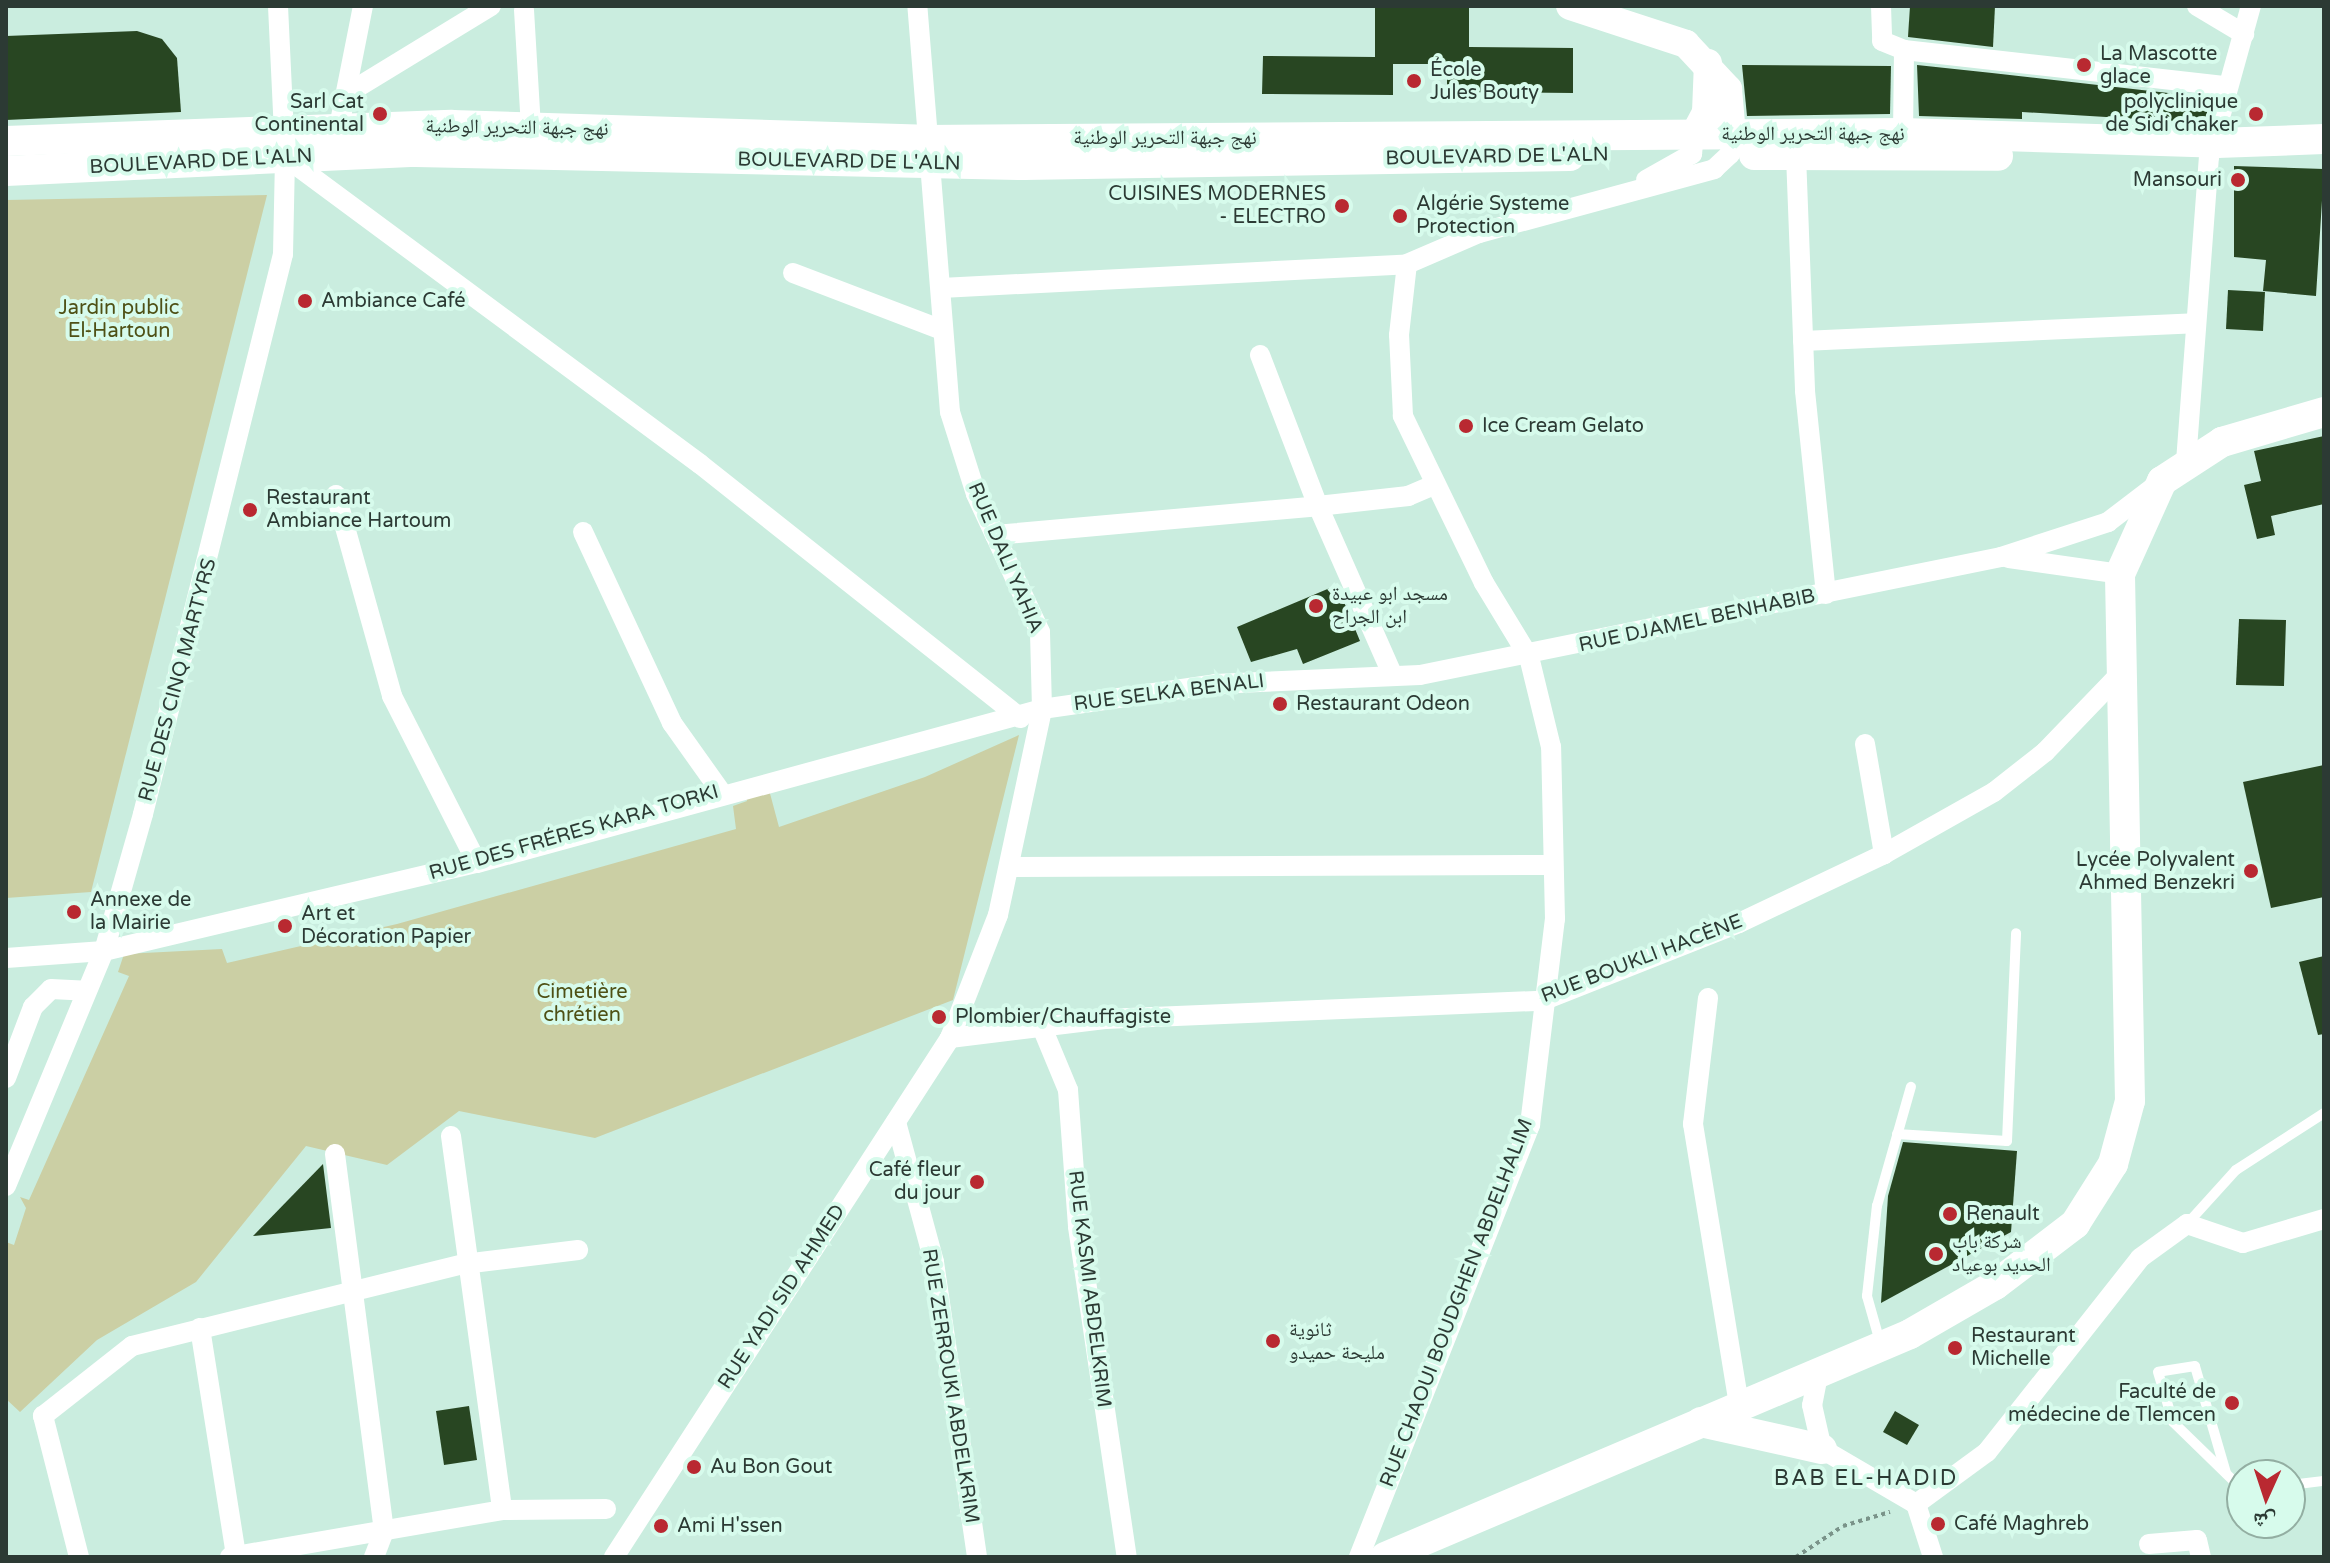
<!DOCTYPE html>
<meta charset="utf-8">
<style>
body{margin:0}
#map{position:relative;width:2330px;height:1563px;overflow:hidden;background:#caeddf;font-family:"Varela Round","Noto Naskh Arabic",sans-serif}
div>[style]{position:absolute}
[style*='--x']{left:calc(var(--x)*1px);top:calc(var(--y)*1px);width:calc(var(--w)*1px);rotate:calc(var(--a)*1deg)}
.green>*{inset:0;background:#cbcfa4}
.building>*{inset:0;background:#284622}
.path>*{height:4px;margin-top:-2px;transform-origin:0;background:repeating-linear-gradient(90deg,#7a9389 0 4px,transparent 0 8px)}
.service>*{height:10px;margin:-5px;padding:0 5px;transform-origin:5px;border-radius:5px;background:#fff}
.minor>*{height:20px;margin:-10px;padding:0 10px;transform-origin:10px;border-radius:10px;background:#fff}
.secondary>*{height:28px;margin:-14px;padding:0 14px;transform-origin:14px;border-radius:14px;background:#fff}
.primary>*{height:30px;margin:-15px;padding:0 15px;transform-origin:15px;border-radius:15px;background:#fff}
.dots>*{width:22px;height:22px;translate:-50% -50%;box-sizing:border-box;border:4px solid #d7fbec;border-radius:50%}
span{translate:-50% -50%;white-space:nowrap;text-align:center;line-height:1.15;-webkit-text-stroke:8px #d7fbec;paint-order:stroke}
.poi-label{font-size:20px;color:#2c3a34}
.left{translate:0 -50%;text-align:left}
.right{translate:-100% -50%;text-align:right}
.street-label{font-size:20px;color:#2c3a34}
.park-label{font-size:20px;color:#4e5015}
.neighbourhood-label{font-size:22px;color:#2c3a34;letter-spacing:2px}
.frame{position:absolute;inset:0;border:8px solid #2c3a34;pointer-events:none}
.north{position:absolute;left:2226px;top:1459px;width:80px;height:80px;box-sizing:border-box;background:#d7fbec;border:2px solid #93aea2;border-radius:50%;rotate:183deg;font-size:22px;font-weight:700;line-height:32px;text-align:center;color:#2c3a34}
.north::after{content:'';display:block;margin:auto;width:28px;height:36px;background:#b92931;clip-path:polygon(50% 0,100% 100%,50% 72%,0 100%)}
</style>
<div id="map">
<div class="green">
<i style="clip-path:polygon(267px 195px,91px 892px,6px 898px,6px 200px)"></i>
<i style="clip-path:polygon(1019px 735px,953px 1000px,595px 1138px,459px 1111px,387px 1165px,306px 1146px,196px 1282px,97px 1340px,20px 1412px,6px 1399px,6px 1242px,14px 1245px,26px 1208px,20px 1197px,29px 1200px,129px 976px,118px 972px,124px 954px,222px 949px,227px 963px,397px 924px,736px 829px,733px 806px,747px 801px,745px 792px,768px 786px,779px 827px,925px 777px)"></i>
</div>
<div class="building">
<i style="clip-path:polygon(1375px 6px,1469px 6px,1469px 47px,1573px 48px,1573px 93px,1447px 92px,1447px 64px,1393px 64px,1393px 95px,1262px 94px,1263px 56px,1375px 57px)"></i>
<i style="clip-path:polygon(1910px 6px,1995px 6px,1993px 47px,1908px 37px)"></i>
<i style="clip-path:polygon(137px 31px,162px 39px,177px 58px,181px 112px,6px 120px,6px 36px)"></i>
<i style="clip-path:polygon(1742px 65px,1891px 66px,1890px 114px,1747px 116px)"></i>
<i style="clip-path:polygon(1917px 65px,1992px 73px,2212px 98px,2205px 123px,2022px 112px,2022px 119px,1919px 116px)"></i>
<i style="clip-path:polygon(2234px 166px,2324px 169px,2316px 296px,2263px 291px,2266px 260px,2234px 257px)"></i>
<i style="clip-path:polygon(2228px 290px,2265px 292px,2263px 331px,2226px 329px)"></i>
<i style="clip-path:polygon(2324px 436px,2324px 504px,2271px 516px,2275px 535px,2257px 539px,2244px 485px,2261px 481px,2254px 451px)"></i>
<i style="clip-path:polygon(1337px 585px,1360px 641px,1303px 664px,1297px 649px,1251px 662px,1237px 627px)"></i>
<i style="clip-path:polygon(2239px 619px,2286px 620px,2284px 686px,2236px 685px)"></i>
<i style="clip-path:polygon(2324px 765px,2324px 897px,2271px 908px,2243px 782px)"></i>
<i style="clip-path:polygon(2324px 956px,2324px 1034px,2318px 1035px,2299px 962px)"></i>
<i style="clip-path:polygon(1903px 1142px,2017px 1151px,2011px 1232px,1881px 1303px,1888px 1196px)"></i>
<i style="clip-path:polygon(323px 1164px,331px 1228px,253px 1236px)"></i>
<i style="clip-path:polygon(469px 1406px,477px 1460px,444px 1465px,436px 1411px)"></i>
<i style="clip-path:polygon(1895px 1411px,1919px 1425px,1907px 1445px,1883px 1432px)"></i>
</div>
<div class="path">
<i style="--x:1796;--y:1557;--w:56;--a:-33.4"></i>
<i style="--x:1843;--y:1526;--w:49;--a:-16.6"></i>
</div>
<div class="service">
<i style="--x:1897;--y:1134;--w:110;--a:3.6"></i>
<i style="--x:2007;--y:1141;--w:208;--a:-87.5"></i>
<i style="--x:2187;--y:1224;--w:73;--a:-47.8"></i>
<i style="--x:2236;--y:1170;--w:105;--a:-32.9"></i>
<i style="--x:1880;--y:1342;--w:48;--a:-105.8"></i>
<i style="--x:1867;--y:1296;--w:91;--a:-83.7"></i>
<i style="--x:1877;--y:1206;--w:124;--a:-74.1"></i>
<i style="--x:2226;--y:1473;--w:111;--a:-106.2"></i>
<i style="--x:2195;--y:1366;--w:37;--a:171"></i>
<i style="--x:2158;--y:1372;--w:52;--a:73.3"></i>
<i style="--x:2173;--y:1422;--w:96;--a:44.2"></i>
<i style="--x:2290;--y:1485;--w:34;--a:-7"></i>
</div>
<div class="minor">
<i style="--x:278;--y:6;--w:151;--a:87.3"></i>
<i style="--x:285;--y:157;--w:516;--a:36.49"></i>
<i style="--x:700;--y:464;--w:409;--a:38.4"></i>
<i style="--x:1881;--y:6;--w:35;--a:88"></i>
<i style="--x:1882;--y:41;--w:24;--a:22"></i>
<i style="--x:1904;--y:50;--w:324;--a:6.4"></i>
<i style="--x:2197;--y:6;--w:55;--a:30.8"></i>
<i style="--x:524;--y:10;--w:118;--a:86.6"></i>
<i style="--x:345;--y:95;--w:171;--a:-31.4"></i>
<i style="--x:339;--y:127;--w:123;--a:-78.8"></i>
<i style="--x:1903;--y:133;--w:83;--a:-89.3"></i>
<i style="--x:1796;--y:155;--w:236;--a:87.8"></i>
<i style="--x:1805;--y:391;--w:204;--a:84.1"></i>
<i style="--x:1646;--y:180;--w:53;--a:-29.5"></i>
<i style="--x:1692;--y:154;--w:19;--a:-84"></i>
<i style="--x:793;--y:273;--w:160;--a:20.9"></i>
<i style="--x:941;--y:288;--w:467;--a:-2.9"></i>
<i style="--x:1407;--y:264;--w:78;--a:-23.3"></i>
<i style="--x:1479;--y:233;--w:244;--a:-15.2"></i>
<i style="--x:1714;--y:169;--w:22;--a:-43"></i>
<i style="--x:1730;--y:154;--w:19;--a:-84"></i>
<i style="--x:1803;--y:341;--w:392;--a:-2.6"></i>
<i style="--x:1260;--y:355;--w:162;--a:69"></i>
<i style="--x:1318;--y:506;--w:91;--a:-6.3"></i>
<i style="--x:1408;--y:496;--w:30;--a:-23"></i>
<i style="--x:2186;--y:462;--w:306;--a:-85.7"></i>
<i style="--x:2209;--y:157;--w:157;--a:-74.5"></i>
<i style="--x:336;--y:495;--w:209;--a:74.4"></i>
<i style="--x:392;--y:696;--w:187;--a:63"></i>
<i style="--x:583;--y:532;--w:211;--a:65"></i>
<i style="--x:672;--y:723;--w:85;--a:54.6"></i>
<i style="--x:995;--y:535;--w:324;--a:-5.1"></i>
<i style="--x:1318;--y:506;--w:184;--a:66.2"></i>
<i style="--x:2009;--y:558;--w:112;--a:8.2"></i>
<i style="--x:1865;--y:744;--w:112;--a:80.2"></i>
<i style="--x:1010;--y:867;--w:542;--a:-0.21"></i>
<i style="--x:6;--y:958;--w:98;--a:-4.1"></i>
<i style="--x:104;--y:951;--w:383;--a:-13.3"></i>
<i style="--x:477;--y:863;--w:586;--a:-15.25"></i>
<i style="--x:1042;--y:709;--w:175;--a:-8.2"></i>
<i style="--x:1215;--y:684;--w:205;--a:-2.5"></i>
<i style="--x:1420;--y:675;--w:593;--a:-11.48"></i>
<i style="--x:2001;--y:557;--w:113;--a:-18.1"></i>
<i style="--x:2108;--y:522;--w:64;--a:-37.4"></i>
<i style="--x:1708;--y:998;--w:127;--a:96.8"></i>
<i style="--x:1693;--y:1124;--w:286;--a:80.7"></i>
<i style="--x:1041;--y:1025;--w:70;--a:67.4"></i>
<i style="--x:1068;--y:1090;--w:137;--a:85.8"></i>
<i style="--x:1078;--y:1227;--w:334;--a:81.6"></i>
<i style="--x:950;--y:1038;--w:156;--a:-7"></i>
<i style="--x:1105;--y:1019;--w:437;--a:-2.4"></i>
<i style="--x:1542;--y:1001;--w:212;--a:-21.6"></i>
<i style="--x:1739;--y:923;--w:161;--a:-25.4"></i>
<i style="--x:1884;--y:854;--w:126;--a:-29.4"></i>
<i style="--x:1994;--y:792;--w:65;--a:-38.1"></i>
<i style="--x:2045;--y:752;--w:107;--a:-46.1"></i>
<i style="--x:6;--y:1078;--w:76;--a:-69.2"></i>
<i style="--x:33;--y:1007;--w:25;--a:-45"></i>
<i style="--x:51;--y:989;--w:35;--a:3"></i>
<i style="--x:896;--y:1122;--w:145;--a:74.8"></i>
<i style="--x:934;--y:1262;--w:298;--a:81.7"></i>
<i style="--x:451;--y:1136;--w:377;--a:82.2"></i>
<i style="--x:335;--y:1154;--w:380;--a:82.6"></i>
<i style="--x:384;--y:1531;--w:28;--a:111"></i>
<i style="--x:6;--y:1186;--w:255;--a:-67.4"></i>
<i style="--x:104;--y:951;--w:142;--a:-74.1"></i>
<i style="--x:143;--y:814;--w:577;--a:-75.96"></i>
<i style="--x:283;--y:254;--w:97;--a:-88.8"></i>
<i style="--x:200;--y:1328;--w:231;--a:81"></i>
<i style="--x:1818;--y:1375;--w:31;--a:101"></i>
<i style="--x:1812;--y:1405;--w:45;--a:77.2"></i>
<i style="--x:1822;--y:1449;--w:109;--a:30.3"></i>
<i style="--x:1916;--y:1504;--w:56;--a:72.2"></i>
<i style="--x:1916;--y:1504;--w:88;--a:-36.2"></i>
<i style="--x:1987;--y:1452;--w:247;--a:-51.7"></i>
<i style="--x:2140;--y:1258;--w:58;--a:-35.9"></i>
<i style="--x:2187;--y:1224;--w:59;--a:18.7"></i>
<i style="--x:2243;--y:1243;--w:84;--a:-16.5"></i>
<i style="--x:2149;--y:1544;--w:48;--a:-4.8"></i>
<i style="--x:2197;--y:1540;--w:17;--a:77"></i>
<i style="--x:79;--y:1557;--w:146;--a:-104.3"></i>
<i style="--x:43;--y:1416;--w:113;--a:-38.2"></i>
<i style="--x:132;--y:1346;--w:342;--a:-13.9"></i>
<i style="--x:464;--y:1264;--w:115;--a:-7"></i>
<i style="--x:230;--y:1557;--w:276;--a:-9.8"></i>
<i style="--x:502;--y:1510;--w:104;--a:-0.6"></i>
<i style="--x:614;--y:1557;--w:618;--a:-57.08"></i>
<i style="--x:950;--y:1038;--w:132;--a:-68.7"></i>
<i style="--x:998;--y:915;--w:211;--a:-77.9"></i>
<i style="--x:1042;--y:709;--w:77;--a:-91.5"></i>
<i style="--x:1040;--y:632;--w:152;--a:-114.9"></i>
<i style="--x:976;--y:494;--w:86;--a:-107.6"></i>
<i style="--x:950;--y:412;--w:407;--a:-94.6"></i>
<i style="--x:1359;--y:1557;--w:465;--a:-68.4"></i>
<i style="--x:1530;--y:1125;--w:208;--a:-83.1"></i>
<i style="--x:1555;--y:919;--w:172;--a:-91.3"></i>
<i style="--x:1551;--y:747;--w:93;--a:-103.7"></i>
<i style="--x:1529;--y:657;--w:87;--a:-121.3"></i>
<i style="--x:1484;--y:583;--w:186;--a:-115.9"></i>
<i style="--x:1403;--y:416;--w:81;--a:-92.8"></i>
<i style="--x:1399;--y:335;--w:71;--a:-83.6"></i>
</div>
<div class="secondary">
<i style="--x:1570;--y:6;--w:122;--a:18.1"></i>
<i style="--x:1686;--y:44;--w:62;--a:47"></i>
<i style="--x:1728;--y:89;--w:46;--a:85"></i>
<i style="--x:1694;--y:135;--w:26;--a:-62"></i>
<i style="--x:1706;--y:112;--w:49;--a:-87.7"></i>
</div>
<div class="primary">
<i style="--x:6;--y:141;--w:446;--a:-2.1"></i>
<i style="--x:452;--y:125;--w:473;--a:1.8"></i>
<i style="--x:925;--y:140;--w:978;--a:-0.41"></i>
<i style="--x:1903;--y:133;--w:314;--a:1.8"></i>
<i style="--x:2217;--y:143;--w:107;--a:-2.1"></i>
<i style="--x:1754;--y:155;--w:244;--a:0.2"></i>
<i style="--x:6;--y:171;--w:410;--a:-2.7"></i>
<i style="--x:416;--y:152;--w:607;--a:1.23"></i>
<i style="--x:1023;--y:165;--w:547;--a:-0.94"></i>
<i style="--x:1701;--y:1422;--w:124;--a:12.6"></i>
<i style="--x:1385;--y:1557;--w:570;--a:-23.01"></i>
<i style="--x:1910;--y:1334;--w:98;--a:-30"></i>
<i style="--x:1995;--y:1285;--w:101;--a:-37.3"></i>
<i style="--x:2075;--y:1224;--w:71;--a:-57.7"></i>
<i style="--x:2113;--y:1164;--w:65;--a:-74.9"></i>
<i style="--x:2130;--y:1101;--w:527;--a:-91.09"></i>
<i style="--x:2120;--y:574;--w:102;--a:-65.7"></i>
<i style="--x:2162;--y:481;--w:72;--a:-33"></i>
<i style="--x:2222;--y:442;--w:106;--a:-16.4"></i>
</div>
<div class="dots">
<i style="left:2084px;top:65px;background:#b92931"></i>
<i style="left:1414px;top:81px;background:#b92931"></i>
<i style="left:380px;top:114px;background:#b92931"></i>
<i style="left:2256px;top:114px;background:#b92931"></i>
<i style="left:2238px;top:180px;background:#b92931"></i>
<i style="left:1342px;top:206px;background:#b92931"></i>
<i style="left:1400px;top:216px;background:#b92931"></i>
<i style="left:305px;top:301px;background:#b92931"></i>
<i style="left:1466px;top:426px;background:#b92931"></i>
<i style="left:250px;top:510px;background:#b92931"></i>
<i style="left:1316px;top:606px;background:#b92931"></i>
<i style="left:1280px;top:704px;background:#b92931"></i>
<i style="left:2251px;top:871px;background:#b92931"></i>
<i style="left:74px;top:912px;background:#b92931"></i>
<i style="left:285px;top:926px;background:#b92931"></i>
<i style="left:939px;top:1017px;background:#b92931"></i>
<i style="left:977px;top:1182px;background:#b92931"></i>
<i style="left:1950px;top:1214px;background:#b92931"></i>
<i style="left:1936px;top:1254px;background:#b92931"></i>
<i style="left:1273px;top:1341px;background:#b92931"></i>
<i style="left:1955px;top:1348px;background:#b92931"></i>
<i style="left:2232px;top:1403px;background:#b92931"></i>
<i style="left:694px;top:1467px;background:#b92931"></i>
<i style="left:1938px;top:1524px;background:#b92931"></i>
<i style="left:661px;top:1526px;background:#b92931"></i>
</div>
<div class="poi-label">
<span class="left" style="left:2100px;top:66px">La Mascotte<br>glace</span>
<span class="left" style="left:1430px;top:82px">École<br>Jules Bouty</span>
<span class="right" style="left:364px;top:114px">Sarl Cat<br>Continental</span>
<span class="right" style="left:2238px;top:114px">polyclinique<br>de Sidi chaker</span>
<span class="right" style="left:2222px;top:180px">Mansouri</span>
<span class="right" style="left:1326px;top:206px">CUISINES MODERNES<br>- ELECTRO</span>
<span class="left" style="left:1416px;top:216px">Algérie Systeme<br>Protection</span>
<span class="left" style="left:321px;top:301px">Ambiance Café</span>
<span class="left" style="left:1482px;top:426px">Ice Cream Gelato</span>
<span class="left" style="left:266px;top:510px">Restaurant<br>Ambiance Hartoum</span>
<span class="left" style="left:1332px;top:606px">مسجد ابو عبيدة<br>ابن الجراح</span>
<span class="left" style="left:1296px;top:704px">Restaurant Odeon</span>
<span class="right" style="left:2235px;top:872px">Lycée Polyvalent<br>Ahmed Benzekri</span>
<span class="left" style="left:90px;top:912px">Annexe de<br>la Mairie</span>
<span class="left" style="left:301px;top:926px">Art et<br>Décoration Papier</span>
<span class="left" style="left:955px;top:1017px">Plombier/Chauffagiste</span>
<span class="right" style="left:961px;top:1182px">Café fleur<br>du jour</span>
<span class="left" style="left:1966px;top:1214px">Renault</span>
<span class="left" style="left:1952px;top:1254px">شركة باب<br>الحديد بوعياد</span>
<span class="left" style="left:1289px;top:1342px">ثانوية<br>مليحة حميدو</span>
<span class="left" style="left:1971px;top:1348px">Restaurant<br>Michelle</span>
<span class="right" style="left:2216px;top:1404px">Faculté de<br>médecine de Tlemcen</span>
<span class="left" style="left:710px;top:1467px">Au Bon Gout</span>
<span class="left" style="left:1954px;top:1524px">Café Maghreb</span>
<span class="left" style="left:677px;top:1526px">Ami H'ssen</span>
</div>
<div class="street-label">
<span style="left:517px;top:128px;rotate:1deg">نهج جبهة التحرير الوطنية</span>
<span style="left:1813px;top:134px">نهج جبهة التحرير الوطنية</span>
<span style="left:1165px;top:138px">نهج جبهة التحرير الوطنية</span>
<span style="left:1497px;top:157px;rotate:-1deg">BOULEVARD DE L'ALN</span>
<span style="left:201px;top:162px;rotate:-3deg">BOULEVARD DE L'ALN</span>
<span style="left:849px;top:162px;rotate:1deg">BOULEVARD DE L'ALN</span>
<span style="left:1005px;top:558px;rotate:67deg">RUE DALI YAHIA</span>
<span style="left:1697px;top:621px;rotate:-12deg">RUE DJAMEL BENHABIB</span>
<span style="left:178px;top:680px;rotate:-75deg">RUE DES CINQ MARTYRS</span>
<span style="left:1169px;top:693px;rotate:-7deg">RUE SELKA BENALI</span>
<span style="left:574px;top:833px;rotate:-16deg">RUE DES FRÉRES KARA TORKI</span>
<span style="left:1642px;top:959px;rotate:-21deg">RUE BOUKLI HACÈNE</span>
<span style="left:1089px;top:1289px;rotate:83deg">RUE KASMI ABDELKRIM</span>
<span style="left:782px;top:1297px;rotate:-57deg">RUE YADI SID AHMED</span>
<span style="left:1457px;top:1303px;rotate:-69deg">RUE CHAOUI BOUDGHEN ABDELHALIM</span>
<span style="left:950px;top:1386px;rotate:81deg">RUE ZERROUKI ABDELKRIM</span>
</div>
<div class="park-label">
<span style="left:119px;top:320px">Jardin public<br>El-Hartoun</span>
<span style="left:582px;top:1004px">Cimetière<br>chrétien</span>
</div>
<div class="neighbourhood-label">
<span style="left:1866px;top:1479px">BAB EL-HADID</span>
</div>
<div class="frame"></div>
<div class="north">ش</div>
</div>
